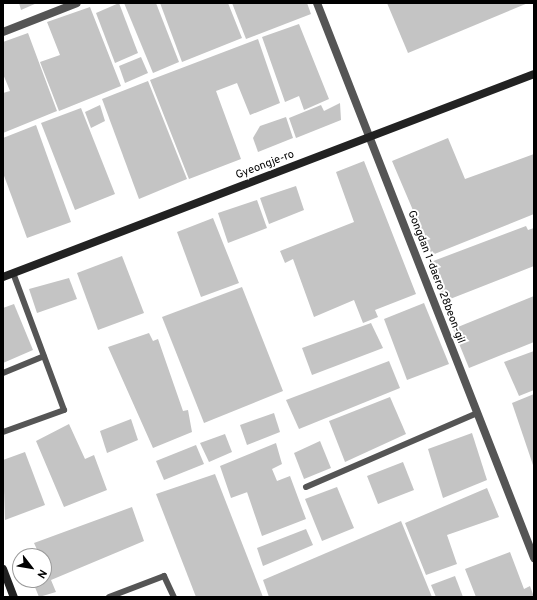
<!DOCTYPE html>
<style>
body{margin:0}
#map{position:relative;width:537px;height:600px;overflow:hidden;background:#fff;font-family:Overpass,sans-serif}
div>[style]{position:absolute}
[style*='--x']{left:calc(var(--x)*1px);top:calc(var(--y)*1px);width:calc(var(--w)*1px);rotate:calc(var(--a)*1deg)}
.building>*{inset:0;background:#c4c4c4}
.lane>*{height:6px;margin:-3px;padding:0 3px;transform-origin:3px;border-radius:3px;background:#555}
.street>*{height:8px;margin:-4px;padding:0 4px;transform-origin:4px;border-radius:4px;background:#555}
.secondary>*{height:8px;margin:-4px;padding:0 4px;transform-origin:4px;border-radius:4px;background:#222}
span{translate:-50% -50%;white-space:nowrap;text-align:center;line-height:1.15;-webkit-text-stroke:4px #fff;paint-order:stroke}
.street-label{font-size:11px;color:#000}
.frame{position:absolute;inset:0;border:4px solid #000;pointer-events:none}
.north{position:absolute;left:12px;top:548px;width:40px;height:40px;box-sizing:border-box;background:#fff;border:1px solid #999;border-radius:50%;rotate:121deg;font-size:11px;font-weight:700;line-height:16px;text-align:center;color:#000}
.north::after{content:'';display:block;margin:auto;width:14px;height:18px;background:#000;clip-path:polygon(50% 0,100% 100%,50% 72%,0 100%)}
</style>
<div id="map">
<div class="building">
<i style="clip-path:polygon(19px 3px,37px 3px,21px 10px)"></i>
<i style="clip-path:polygon(119px 3px,138px 53px,115px 63px,96px 13px)"></i>
<i style="clip-path:polygon(124px 3px,156px 3px,179px 62px,153px 73px)"></i>
<i style="clip-path:polygon(160px 3px,228px 3px,242px 38px,182px 62px)"></i>
<i style="clip-path:polygon(232px 3px,307px 3px,311px 14px,246px 39px)"></i>
<i style="clip-path:polygon(387px 3px,528px 3px,408px 53px)"></i>
<i style="clip-path:polygon(90px 7px,121px 86px,59px 111px,40px 62px,60px 55px,47px 22px)"></i>
<i style="clip-path:polygon(299px 24px,329px 99px,304px 110px,299px 96px,285px 102px,262px 37px)"></i>
<i style="clip-path:polygon(28px 33px,57px 111px,3px 133px,3px 93px,10px 91px,3px 74px,3px 42px)"></i>
<i style="clip-path:polygon(258px 39px,280px 103px,250px 115px,237px 83px,216px 91px,241px 159px,189px 179px,150px 80px)"></i>
<i style="clip-path:polygon(141px 57px,148px 73px,125px 83px,119px 66px)"></i>
<i style="clip-path:polygon(148px 81px,187px 179px,139px 199px,102px 99px)"></i>
<i style="clip-path:polygon(340px 103px,341px 120px,296px 138px,289px 118px,321px 105px,324px 111px)"></i>
<i style="clip-path:polygon(100px 105px,105px 121px,91px 128px,85px 112px)"></i>
<i style="clip-path:polygon(81px 108px,115px 194px,75px 210px,41px 123px)"></i>
<i style="clip-path:polygon(286px 117px,293px 138px,258px 152px,253px 138px,260px 126px)"></i>
<i style="clip-path:polygon(36px 125px,71px 222px,27px 238px,3px 173px,3px 138px)"></i>
<i style="clip-path:polygon(448px 138px,465px 179px,534px 154px,534px 214px,432px 255px,392px 161px)"></i>
<i style="clip-path:polygon(364px 161px,416px 294px,375px 310px,378px 317px,363px 323px,354px 300px,314px 317px,293px 259px,285px 263px,280px 251px,354px 222px,336px 172px)"></i>
<i style="clip-path:polygon(296px 186px,304px 210px,269px 224px,260px 198px)"></i>
<i style="clip-path:polygon(257px 200px,267px 228px,228px 243px,218px 213px)"></i>
<i style="clip-path:polygon(213px 218px,239px 283px,201px 297px,177px 232px)"></i>
<i style="clip-path:polygon(526px 226px,528px 230px,534px 228px,534px 266px,445px 301px,428px 263px)"></i>
<i style="clip-path:polygon(122px 256px,144px 313px,98px 330px,77px 273px)"></i>
<i style="clip-path:polygon(69px 278px,77px 299px,37px 313px,29px 289px)"></i>
<i style="clip-path:polygon(242px 287px,283px 391px,204px 423px,162px 317px)"></i>
<i style="clip-path:polygon(534px 296px,534px 342px,469px 368px,453px 329px)"></i>
<i style="clip-path:polygon(424px 303px,449px 364px,407px 380px,384px 319px)"></i>
<i style="clip-path:polygon(14px 304px,33px 350px,3px 363px,3px 308px)"></i>
<i style="clip-path:polygon(371px 323px,383px 348px,312px 375px,302px 348px)"></i>
<i style="clip-path:polygon(149px 333px,153px 341px,158px 339px,183px 411px,188px 410px,192px 432px,153px 448px,108px 347px)"></i>
<i style="clip-path:polygon(534px 351px,534px 390px,519px 396px,504px 362px)"></i>
<i style="clip-path:polygon(389px 361px,400px 388px,299px 429px,286px 400px)"></i>
<i style="clip-path:polygon(534px 394px,534px 468px,512px 403px)"></i>
<i style="clip-path:polygon(390px 397px,406px 434px,345px 462px,329px 421px)"></i>
<i style="clip-path:polygon(274px 413px,280px 432px,247px 445px,240px 425px)"></i>
<i style="clip-path:polygon(131px 419px,138px 440px,107px 453px,100px 431px)"></i>
<i style="clip-path:polygon(69px 424px,85px 459px,94px 455px,107px 490px,64px 507px,36px 441px)"></i>
<i style="clip-path:polygon(472px 433px,487px 480px,443px 498px,428px 449px)"></i>
<i style="clip-path:polygon(225px 434px,232px 452px,209px 462px,200px 443px)"></i>
<i style="clip-path:polygon(320px 441px,331px 468px,304px 479px,294px 453px)"></i>
<i style="clip-path:polygon(276px 443px,282px 464px,272px 469px,277px 481px,290px 476px,306px 519px,262px 536px,247px 492px,253px 490px,231px 498px,220px 466px)"></i>
<i style="clip-path:polygon(196px 445px,204px 464px,164px 480px,156px 461px)"></i>
<i style="clip-path:polygon(25px 452px,45px 505px,5px 520px,3px 460px)"></i>
<i style="clip-path:polygon(403px 462px,414px 490px,378px 504px,367px 476px)"></i>
<i style="clip-path:polygon(215px 474px,263px 597px,196px 597px,156px 494px)"></i>
<i style="clip-path:polygon(337px 487px,354px 528px,322px 541px,305px 499px)"></i>
<i style="clip-path:polygon(487px 488px,499px 517px,447px 535px,457px 564px,426px 575px,405px 523px)"></i>
<i style="clip-path:polygon(132px 507px,144px 541px,51px 580px,56px 592px,39px 597px,32px 580px,44px 580px,44px 556px,33px 556px,39px 554px,34px 543px)"></i>
<i style="clip-path:polygon(401px 521px,432px 597px,269px 597px,263px 580px)"></i>
<i style="clip-path:polygon(306px 529px,313px 545px,263px 566px,257px 548px)"></i>
<i style="clip-path:polygon(510px 552px,524px 589px,530px 586px,534px 597px,476px 597px,465px 569px)"></i>
<i style="clip-path:polygon(455px 576px,463px 597px,436px 597px,431px 585px)"></i>
</div>
<div class="lane">
<i style="--x:3;--y:373;--w:44;--a:-22.5"></i>
<i style="--x:3;--y:432;--w:65;--a:-19.8"></i>
<i style="--x:64;--y:410;--w:146;--a:-110.4"></i>
<i style="--x:306;--y:487;--w:186;--a:-23.4"></i>
<i style="--x:109;--y:597;--w:59;--a:-20.9"></i>
<i style="--x:164;--y:576;--w:23;--a:65"></i>
</div>
<div class="street">
<i style="--x:317;--y:3;--w:596;--a:68.64"></i>
<i style="--x:3;--y:32;--w:79;--a:-21.4"></i>
</div>
<div class="secondary">
<i style="--x:3;--y:277;--w:568;--a:-20.92"></i>
<i style="--x:3;--y:569;--w:30;--a:69"></i>
</div>
<div class="street-label">
<span style="left:265px;top:165px;rotate:-21deg">Gyeongje-ro</span>
<span style="left:436px;top:277px;rotate:69deg">Gongdan 1-daero 28beon-gil</span>
</div>
<div class="frame"></div>
<div class="north">N</div>
</div>
